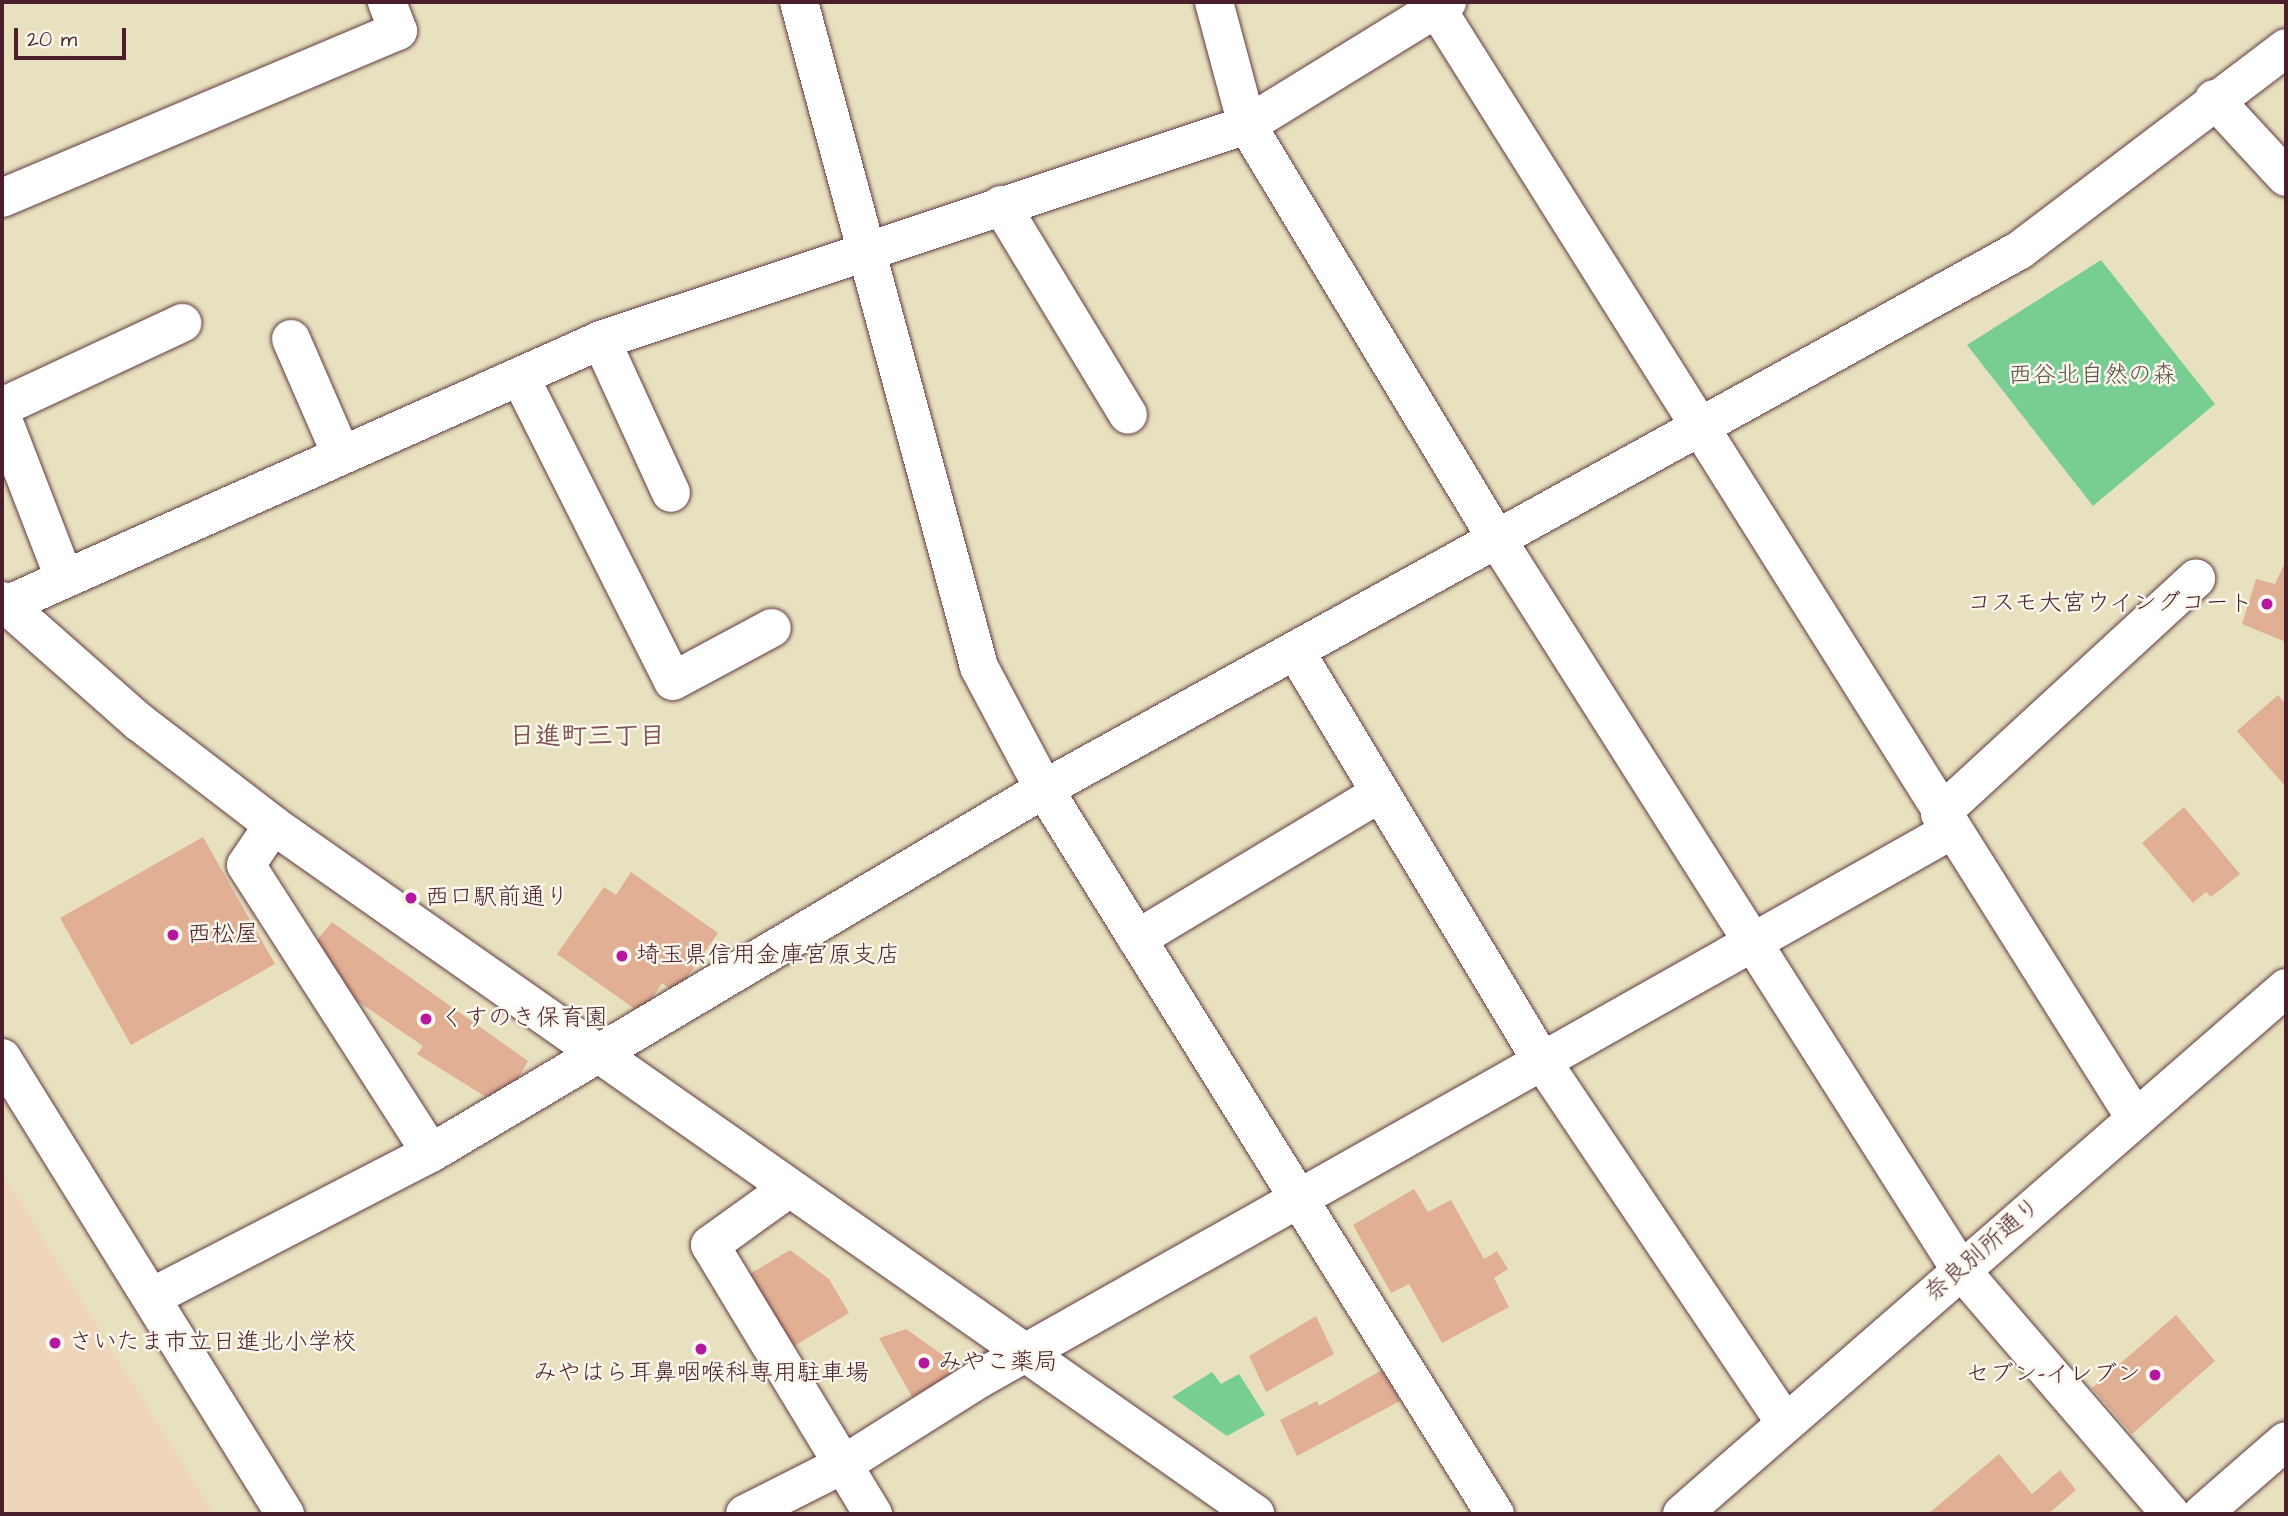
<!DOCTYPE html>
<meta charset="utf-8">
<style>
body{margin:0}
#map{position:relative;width:2288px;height:1516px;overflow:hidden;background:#e8e1bf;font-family:"Architects Daughter","Klee One",sans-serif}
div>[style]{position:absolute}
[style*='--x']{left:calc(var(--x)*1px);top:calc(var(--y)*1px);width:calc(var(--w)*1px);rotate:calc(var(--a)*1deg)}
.built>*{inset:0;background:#efd6bb}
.green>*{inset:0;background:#77cd92}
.building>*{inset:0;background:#e1af94}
.roads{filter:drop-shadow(0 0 2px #623c41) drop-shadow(0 0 2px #623c41)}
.minor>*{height:38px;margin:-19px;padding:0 19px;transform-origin:19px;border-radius:19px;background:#fff}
.dots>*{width:19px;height:19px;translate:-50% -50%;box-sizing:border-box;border:4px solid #fbf7ec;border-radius:50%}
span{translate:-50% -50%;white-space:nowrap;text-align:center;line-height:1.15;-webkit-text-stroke:5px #fbf7ec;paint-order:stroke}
.park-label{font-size:24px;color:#58534a}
.poi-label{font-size:24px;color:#4a1f2b}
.right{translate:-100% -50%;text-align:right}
.left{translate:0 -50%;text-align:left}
.street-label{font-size:24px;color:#4a1f2b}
.neighbourhood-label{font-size:26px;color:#7f5150;font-weight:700}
.frame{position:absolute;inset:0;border:4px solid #4a1f2b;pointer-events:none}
.scale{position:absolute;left:14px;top:28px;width:112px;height:32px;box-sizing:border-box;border:4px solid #4a1f2b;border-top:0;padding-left:9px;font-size:21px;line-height:24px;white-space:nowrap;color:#4a1f2b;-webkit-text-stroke:5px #fbf7ec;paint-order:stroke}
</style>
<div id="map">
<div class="built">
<i style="clip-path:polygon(2px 1172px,214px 1514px,2px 1514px)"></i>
</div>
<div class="green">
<i style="clip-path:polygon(2101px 260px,2215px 404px,2093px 506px,1967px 345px)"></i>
<i style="clip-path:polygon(1212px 1372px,1221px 1384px,1239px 1374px,1265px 1415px,1227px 1436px,1172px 1397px)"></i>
</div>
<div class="building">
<i style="clip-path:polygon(2286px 560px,2286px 642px,2242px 624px,2256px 579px,2275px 584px)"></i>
<i style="clip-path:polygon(2278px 695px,2286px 704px,2286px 787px,2237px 731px)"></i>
<i style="clip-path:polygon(2184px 807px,2240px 874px,2211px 897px,2206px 892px,2193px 903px,2142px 843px)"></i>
<i style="clip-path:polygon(203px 837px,275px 964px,131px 1045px,60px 918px)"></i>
<i style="clip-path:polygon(631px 872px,718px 933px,676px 993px,662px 983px,642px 1014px,557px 954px,604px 887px,616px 895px)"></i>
<i style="clip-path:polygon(332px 922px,528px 1061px,512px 1090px,502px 1086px,494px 1102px,417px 1054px,423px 1046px,344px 992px,316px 941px)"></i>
<i style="clip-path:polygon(1414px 1189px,1428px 1212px,1451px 1200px,1484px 1259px,1497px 1251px,1508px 1269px,1494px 1278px,1509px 1307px,1442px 1343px,1409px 1284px,1391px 1293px,1353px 1225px)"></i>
<i style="clip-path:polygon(790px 1250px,829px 1279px,849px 1313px,791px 1348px,748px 1275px)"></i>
<i style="clip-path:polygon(2176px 1315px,2215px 1361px,2132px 1434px,2092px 1388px)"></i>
<i style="clip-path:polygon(1316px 1316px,1334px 1354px,1266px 1392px,1249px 1356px)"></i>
<i style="clip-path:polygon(906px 1329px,944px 1356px,954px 1374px,912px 1397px,879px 1338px)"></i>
<i style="clip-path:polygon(1382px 1370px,1400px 1401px,1297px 1456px,1280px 1420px,1317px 1401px,1319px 1406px)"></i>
<i style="clip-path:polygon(1999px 1454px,2032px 1494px,2060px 1470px,2076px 1490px,2048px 1514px,1928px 1514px)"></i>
</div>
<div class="roads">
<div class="minor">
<i style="--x:799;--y:2;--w:689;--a:74.85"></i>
<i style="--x:979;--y:667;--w:138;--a:62"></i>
<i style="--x:1044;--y:789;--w:854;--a:58.12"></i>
<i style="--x:1214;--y:2;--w:127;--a:75"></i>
<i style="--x:1247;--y:125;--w:486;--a:58.9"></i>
<i style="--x:1498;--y:541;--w:862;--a:57.6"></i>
<i style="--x:1960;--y:1269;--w:323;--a:49.3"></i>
<i style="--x:1437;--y:9;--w:1310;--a:57.81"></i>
<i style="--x:2214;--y:99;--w:106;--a:47.3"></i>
<i style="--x:2;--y:198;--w:430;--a:-22.9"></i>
<i style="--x:398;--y:31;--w:31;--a:-111"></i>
<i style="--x:1001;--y:205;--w:245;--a:58.8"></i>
<i style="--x:291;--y:339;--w:125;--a:66.5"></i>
<i style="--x:601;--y:340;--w:168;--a:65.4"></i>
<i style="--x:520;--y:377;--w:340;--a:63.3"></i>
<i style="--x:673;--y:681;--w:112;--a:-28.2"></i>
<i style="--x:2;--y:407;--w:199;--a:-25"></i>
<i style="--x:2;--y:417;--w:173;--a:68.9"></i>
<i style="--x:2;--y:601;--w:183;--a:41.5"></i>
<i style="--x:139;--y:722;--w:169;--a:37.5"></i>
<i style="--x:273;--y:825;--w:1200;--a:35.05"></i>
<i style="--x:2;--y:607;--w:656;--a:-24.02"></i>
<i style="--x:601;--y:340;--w:681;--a:-18.41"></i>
<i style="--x:1247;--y:125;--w:235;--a:-31.6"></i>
<i style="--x:1296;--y:652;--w:477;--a:59"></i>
<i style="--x:1542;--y:1061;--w:436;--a:56.1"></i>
<i style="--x:1940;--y:814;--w:348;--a:-42.6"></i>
<i style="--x:273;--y:825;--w:48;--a:124"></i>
<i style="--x:246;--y:865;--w:342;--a:57.3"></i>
<i style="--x:1137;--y:939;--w:283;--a:-31"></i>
<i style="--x:2;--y:1058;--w:537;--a:58.18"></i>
<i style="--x:788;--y:1189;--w:96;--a:144.3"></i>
<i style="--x:710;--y:1245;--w:315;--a:58.8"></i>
<i style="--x:152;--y:1297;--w:314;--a:-27.3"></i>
<i style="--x:431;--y:1153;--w:713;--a:-30.7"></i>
<i style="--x:1044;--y:789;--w:1115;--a:-28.91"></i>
<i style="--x:2020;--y:250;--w:334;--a:-37.2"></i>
<i style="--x:745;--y:1514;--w:111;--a:-26.8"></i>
<i style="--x:844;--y:1464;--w:160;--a:-32.2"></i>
<i style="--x:979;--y:1379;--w:1115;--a:-29.44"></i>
<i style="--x:1682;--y:1514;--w:801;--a:-41.05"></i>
<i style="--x:2202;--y:1514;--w:111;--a:-41"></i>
</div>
</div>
<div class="dots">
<i style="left:2267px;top:604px;background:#b5179e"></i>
<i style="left:411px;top:898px;background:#b5179e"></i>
<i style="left:173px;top:935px;background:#b5179e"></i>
<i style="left:622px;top:956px;background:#b5179e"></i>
<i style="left:426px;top:1019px;background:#b5179e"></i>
<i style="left:55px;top:1343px;background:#b5179e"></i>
<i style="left:701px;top:1349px;background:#b5179e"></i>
<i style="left:924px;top:1363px;background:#b5179e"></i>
<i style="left:2155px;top:1375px;background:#b5179e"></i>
</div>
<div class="park-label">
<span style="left:2092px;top:376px">西谷北自然の森</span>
</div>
<div class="poi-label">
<span class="right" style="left:2253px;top:604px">コスモ大宮ウイングコート</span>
<span class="left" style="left:425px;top:898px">西口駅前通り</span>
<span class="left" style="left:187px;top:935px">西松屋</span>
<span class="left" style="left:636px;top:956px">埼玉県信用金庫宮原支店</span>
<span class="left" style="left:440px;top:1019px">くすのき保育園</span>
<span class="left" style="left:69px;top:1343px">さいたま市立日進北小学校</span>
<span class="left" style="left:938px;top:1363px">みやこ薬局</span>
<span style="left:701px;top:1374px">みやはら耳鼻咽喉科専用駐車場</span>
<span class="right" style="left:2141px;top:1375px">セブン-イレブン</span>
</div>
<div class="street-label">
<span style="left:1983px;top:1250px;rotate:-41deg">奈良別所通り</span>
</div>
<div class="neighbourhood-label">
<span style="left:587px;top:737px">日進町三丁目</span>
</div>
<div class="frame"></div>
<div class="scale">20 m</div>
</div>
